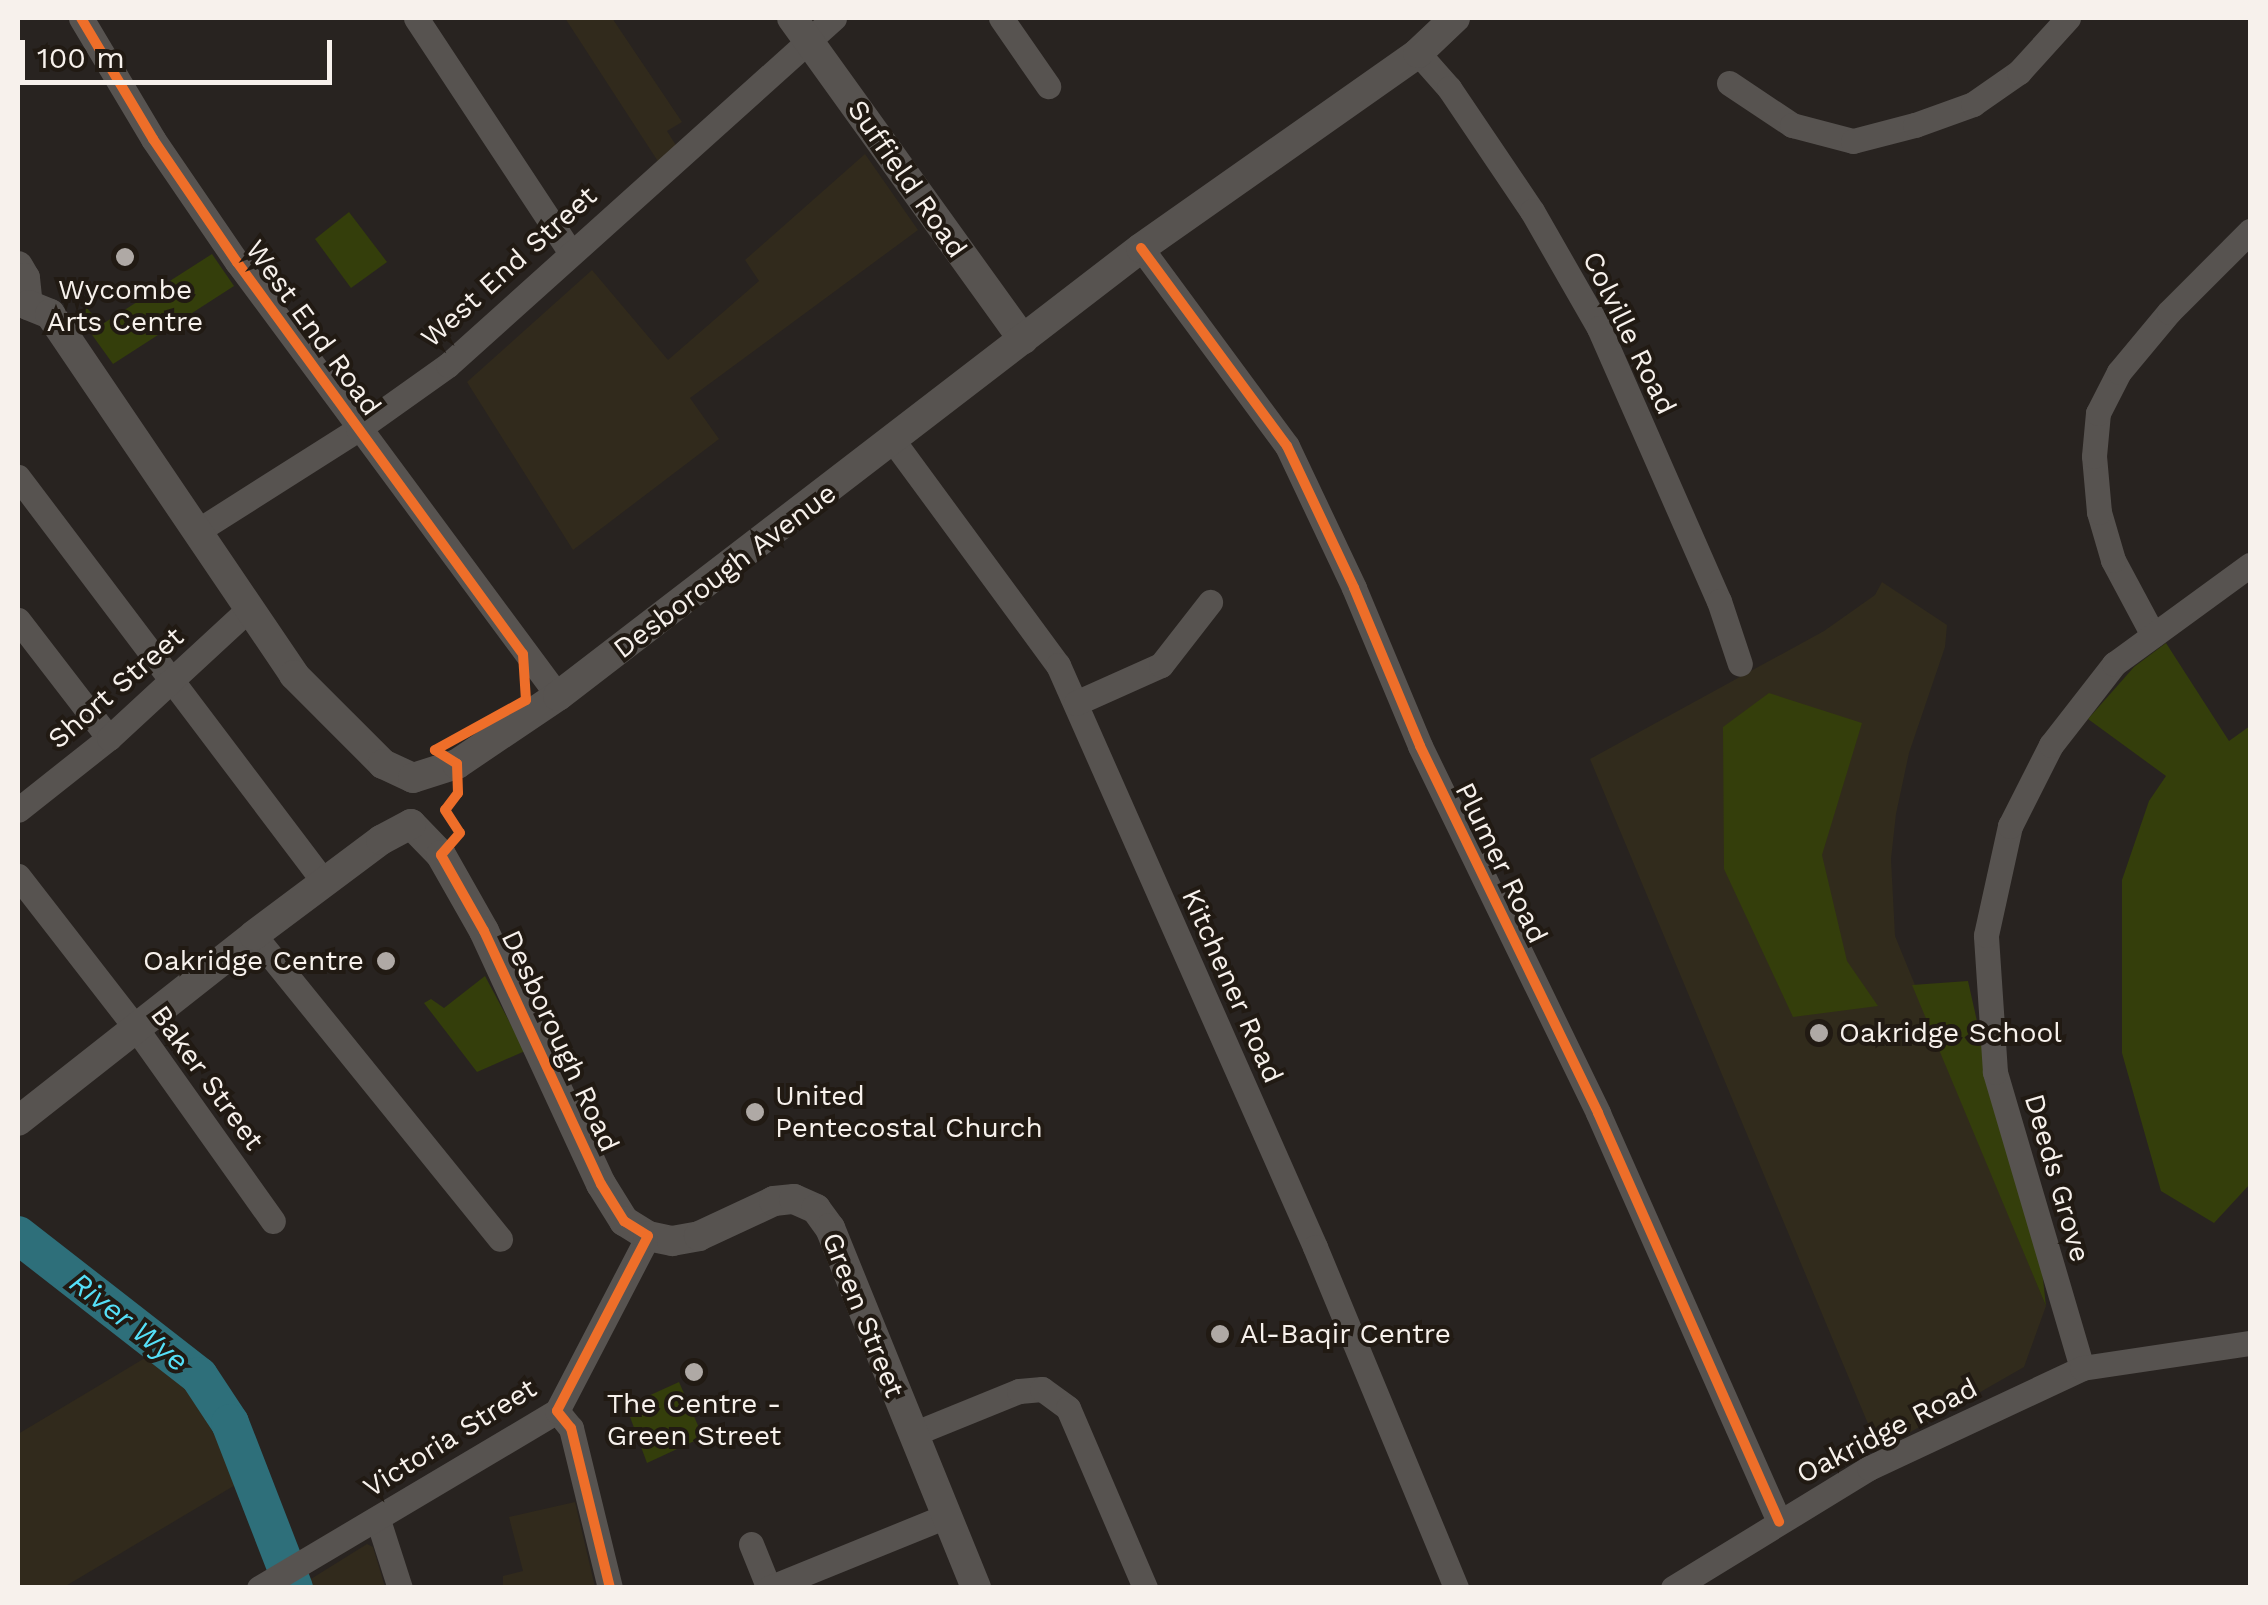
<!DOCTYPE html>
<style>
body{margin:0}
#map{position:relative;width:2268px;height:1605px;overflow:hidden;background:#282320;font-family:"Work Sans",sans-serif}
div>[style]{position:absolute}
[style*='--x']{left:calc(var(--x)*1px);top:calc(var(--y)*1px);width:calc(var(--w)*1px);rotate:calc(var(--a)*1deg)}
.industrial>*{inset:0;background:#312a1c}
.education>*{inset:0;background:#312b1c}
.green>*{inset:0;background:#343e0b}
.river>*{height:38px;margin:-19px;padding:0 19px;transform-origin:19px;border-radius:19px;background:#2e6f7a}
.minor>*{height:25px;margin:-12.5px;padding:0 12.5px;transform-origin:12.5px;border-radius:12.5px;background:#575350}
.tertiary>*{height:30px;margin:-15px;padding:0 15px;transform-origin:15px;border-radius:15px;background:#575350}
.cycleway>*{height:10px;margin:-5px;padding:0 5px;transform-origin:5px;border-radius:5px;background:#ee6e29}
.dots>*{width:28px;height:28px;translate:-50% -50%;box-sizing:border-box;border:5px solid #211a13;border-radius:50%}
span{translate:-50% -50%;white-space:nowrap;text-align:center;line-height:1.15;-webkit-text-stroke:8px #211a13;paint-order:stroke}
.street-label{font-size:28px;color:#f7f1ec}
.poi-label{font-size:28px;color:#f7f1ec}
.right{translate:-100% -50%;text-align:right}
.left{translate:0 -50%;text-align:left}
.water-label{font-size:30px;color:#55dff7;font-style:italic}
.frame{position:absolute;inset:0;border:20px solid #f7f1ec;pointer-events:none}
.scale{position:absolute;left:20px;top:40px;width:312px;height:45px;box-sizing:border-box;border:5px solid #f7f1ec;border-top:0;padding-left:12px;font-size:30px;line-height:35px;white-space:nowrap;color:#f7f1ec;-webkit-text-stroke:8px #211a13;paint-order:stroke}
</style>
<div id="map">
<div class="industrial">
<i style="clip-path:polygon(565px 18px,612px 18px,682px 122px,667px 131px,677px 147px,659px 163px)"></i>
<i style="clip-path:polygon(865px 154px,918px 230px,690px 398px,719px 439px,573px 550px,467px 382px,592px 270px,668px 360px,759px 281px,745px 260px)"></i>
<i style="clip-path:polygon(155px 1352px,176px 1370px,242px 1481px,64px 1587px,18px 1587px,18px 1434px)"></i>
<i style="clip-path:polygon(575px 1502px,595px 1587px,503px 1587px,503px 1576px,523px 1571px,509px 1517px)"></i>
<i style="clip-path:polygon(367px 1544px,373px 1547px,385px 1587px,298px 1587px)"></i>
</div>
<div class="education">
<i style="clip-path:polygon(1882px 582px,1947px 625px,1945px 647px,1909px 753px,1896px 814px,1891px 859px,1895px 936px,2046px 1306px,2024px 1367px,1879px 1450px,1590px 759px,1824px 631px,1875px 595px)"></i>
</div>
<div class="green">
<i style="clip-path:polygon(349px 212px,387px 262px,351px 288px,315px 239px)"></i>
<i style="clip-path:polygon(212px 254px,234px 286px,113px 364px,80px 318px,82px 312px,87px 308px,101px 325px)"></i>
<i style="clip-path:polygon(2166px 643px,2229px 741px,2250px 726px,2250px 1184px,2214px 1223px,2161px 1191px,2122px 1053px,2122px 880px,2149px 801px,2166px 776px,2088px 719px,2134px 667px)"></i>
<i style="clip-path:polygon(1769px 693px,1862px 723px,1822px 855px,1847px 961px,1878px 1006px,1793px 1017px,1724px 869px,1723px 727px)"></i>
<i style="clip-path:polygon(485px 976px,525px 1051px,477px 1072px,424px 1003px,431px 999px,444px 1008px)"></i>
<i style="clip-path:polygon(1968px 981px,1994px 1097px,2039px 1243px,2046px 1306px,1912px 985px)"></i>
<i style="clip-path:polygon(679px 1382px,703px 1437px,647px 1463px,626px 1406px)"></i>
</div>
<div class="river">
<i style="--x:18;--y:1235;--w:229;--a:37.9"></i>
<i style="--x:199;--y:1376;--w:56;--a:56.6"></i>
<i style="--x:230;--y:1423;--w:177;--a:68.8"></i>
</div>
<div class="minor">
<i style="--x:81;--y:18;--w:141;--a:59.2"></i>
<i style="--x:153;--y:139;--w:149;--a:55.7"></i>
<i style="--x:237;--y:262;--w:540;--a:53.51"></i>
<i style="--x:416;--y:18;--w:282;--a:56.6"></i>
<i style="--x:1001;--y:18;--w:83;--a:55.3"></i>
<i style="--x:1418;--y:53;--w:47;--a:48.5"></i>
<i style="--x:1449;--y:88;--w:148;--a:56"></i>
<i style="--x:1532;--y:211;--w:135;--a:60.2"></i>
<i style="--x:1599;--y:328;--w:298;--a:66.3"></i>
<i style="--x:1719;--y:601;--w:66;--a:71.6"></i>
<i style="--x:1729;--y:83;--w:76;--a:33.7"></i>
<i style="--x:1792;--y:125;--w:63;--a:14.7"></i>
<i style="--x:1853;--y:141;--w:64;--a:-14.5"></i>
<i style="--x:1915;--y:125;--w:62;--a:-19.9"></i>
<i style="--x:1973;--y:104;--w:56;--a:-34.8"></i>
<i style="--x:2019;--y:72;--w:73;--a:-47.8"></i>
<i style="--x:1141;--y:248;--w:246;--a:53.6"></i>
<i style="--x:1287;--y:446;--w:157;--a:64.7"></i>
<i style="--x:1354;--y:588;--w:171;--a:67.3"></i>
<i style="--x:1420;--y:746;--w:408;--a:64.1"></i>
<i style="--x:1598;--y:1113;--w:447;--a:66.1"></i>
<i style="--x:894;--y:442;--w:277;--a:53.7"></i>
<i style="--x:1058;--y:665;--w:636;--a:66.17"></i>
<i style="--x:1315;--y:1247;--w:369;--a:67.5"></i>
<i style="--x:18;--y:477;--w:508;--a:52.93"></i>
<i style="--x:199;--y:530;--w:188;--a:-32.4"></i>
<i style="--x:358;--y:429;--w:110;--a:-35.4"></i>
<i style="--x:448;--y:365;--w:519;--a:-41.95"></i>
<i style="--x:18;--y:620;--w:149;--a:52.4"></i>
<i style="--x:2153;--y:635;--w:85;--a:-118.1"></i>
<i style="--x:2113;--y:560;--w:50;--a:-106.3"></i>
<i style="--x:2099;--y:512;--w:56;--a:-95.1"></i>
<i style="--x:2094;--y:456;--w:43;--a:-84.7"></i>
<i style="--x:2098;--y:413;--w:46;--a:-62.9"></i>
<i style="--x:2119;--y:372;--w:78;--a:-50.2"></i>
<i style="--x:2169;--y:312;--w:115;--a:-45"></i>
<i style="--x:1076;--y:703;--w:93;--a:-24.1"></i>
<i style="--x:1161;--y:665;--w:80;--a:-52.1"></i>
<i style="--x:18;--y:810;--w:116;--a:-38.4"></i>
<i style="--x:109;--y:738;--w:192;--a:-42.7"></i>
<i style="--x:18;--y:876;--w:191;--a:52.2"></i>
<i style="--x:135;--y:1027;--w:238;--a:54.6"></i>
<i style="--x:254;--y:935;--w:391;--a:51"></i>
<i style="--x:2082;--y:1368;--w:309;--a:-106.4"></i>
<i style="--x:1995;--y:1072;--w:137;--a:-93.8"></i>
<i style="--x:1986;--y:935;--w:112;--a:-77.6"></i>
<i style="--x:2010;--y:826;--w:91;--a:-63.2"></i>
<i style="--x:2051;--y:745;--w:103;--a:-52.1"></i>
<i style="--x:2114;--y:664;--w:168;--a:-36.1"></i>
<i style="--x:557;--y:1411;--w:22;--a:51"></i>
<i style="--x:571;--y:1428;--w:165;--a:76.3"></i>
<i style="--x:913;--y:1434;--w:114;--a:-22.1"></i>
<i style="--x:1019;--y:1391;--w:23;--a:-5"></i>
<i style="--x:1042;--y:1389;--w:32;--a:36"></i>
<i style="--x:1068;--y:1408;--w:196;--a:66.8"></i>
<i style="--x:378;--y:1520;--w:71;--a:72.1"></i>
<i style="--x:751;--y:1544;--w:45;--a:68"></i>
<i style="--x:259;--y:1588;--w:347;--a:-30.7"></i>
<i style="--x:557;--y:1411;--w:197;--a:-62.5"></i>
<i style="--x:769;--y:1588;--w:191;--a:-22.1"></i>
<i style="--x:1673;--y:1588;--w:230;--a:-31.5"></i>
<i style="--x:1869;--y:1468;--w:235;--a:-25.1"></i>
<i style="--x:2082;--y:1368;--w:170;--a:-8.5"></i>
</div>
<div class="tertiary">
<i style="--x:792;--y:18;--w:396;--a:54.3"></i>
<i style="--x:18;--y:266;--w:14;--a:60"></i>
<i style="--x:25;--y:278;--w:27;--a:84"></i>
<i style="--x:28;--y:305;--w:24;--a:22"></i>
<i style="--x:50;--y:314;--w:436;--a:55.9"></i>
<i style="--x:294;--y:675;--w:126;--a:45"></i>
<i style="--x:383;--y:764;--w:33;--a:25"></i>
<i style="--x:413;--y:778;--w:46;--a:-17.7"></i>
<i style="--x:457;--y:764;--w:122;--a:-34"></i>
<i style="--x:558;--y:696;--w:735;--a:-37.54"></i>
<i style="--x:1141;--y:248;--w:339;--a:-35.1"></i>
<i style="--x:1418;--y:53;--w:51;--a:-43.4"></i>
<i style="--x:411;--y:824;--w:43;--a:45.9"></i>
<i style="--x:441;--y:855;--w:87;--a:60.5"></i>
<i style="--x:484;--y:931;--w:279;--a:65.2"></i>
<i style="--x:601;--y:1184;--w:44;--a:58.1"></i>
<i style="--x:624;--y:1221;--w:28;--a:32"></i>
<i style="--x:648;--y:1236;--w:25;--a:12"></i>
<i style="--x:672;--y:1241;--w:27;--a:-10"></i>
<i style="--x:699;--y:1236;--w:83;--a:-25"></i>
<i style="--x:774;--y:1201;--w:20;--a:-6"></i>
<i style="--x:794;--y:1199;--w:24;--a:24"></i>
<i style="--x:816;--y:1209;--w:24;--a:54"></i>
<i style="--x:830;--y:1228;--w:388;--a:67.9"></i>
<i style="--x:18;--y:1121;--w:300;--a:-38.2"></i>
<i style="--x:254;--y:935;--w:159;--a:-36.8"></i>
<i style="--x:381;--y:840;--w:34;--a:-28"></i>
</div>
<div class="cycleway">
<i style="--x:81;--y:18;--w:141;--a:59.2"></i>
<i style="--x:153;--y:139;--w:149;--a:55.7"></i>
<i style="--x:237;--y:262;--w:485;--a:53.9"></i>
<i style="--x:523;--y:654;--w:46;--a:86.3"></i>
<i style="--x:526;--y:700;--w:104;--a:151.2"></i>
<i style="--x:435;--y:750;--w:26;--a:32"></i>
<i style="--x:457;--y:764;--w:29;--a:88"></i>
<i style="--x:458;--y:793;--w:21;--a:127"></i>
<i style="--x:445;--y:810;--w:27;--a:57"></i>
<i style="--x:460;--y:833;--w:29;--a:131"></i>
<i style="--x:441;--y:855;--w:87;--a:60.5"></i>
<i style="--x:484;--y:931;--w:279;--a:65.2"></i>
<i style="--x:601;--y:1184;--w:44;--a:58.1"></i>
<i style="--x:624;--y:1221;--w:28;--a:32"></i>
<i style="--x:648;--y:1236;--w:197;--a:117.5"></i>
<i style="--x:557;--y:1411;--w:22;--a:51"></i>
<i style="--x:571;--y:1428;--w:165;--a:76.3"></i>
<i style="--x:1141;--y:248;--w:246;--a:53.6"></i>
<i style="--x:1287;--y:446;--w:157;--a:64.7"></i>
<i style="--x:1354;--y:588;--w:171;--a:67.3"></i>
<i style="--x:1420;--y:746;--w:408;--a:64.1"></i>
<i style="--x:1598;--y:1113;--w:447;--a:66.1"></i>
</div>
<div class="dots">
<i style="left:125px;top:257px;background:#afa9a5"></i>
<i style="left:386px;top:961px;background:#afa9a5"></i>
<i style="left:1819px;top:1033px;background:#afa9a5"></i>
<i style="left:755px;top:1112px;background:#afa9a5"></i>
<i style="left:1220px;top:1334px;background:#afa9a5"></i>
<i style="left:694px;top:1372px;background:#afa9a5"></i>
</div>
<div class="street-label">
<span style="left:907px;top:179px;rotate:55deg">Suffield Road</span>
<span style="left:509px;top:267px;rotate:-42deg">West End Street</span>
<span style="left:313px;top:328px;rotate:54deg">West End Road</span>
<span style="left:1629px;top:333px;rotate:64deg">Colville Road</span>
<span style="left:725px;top:571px;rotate:-37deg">Desborough Avenue</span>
<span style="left:116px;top:688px;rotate:-41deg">Short Street</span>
<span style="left:1501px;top:863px;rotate:64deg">Plumer Road</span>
<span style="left:1232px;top:986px;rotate:66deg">Kitchener Road</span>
<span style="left:560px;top:1041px;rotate:65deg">Desborough Road</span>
<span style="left:207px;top:1078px;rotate:54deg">Baker Street</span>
<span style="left:2057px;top:1178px;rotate:74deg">Deeds Grove</span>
<span style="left:863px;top:1315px;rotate:68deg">Green Street</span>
<span style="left:1887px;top:1431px;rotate:-27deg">Oakridge Road</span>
<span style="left:450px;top:1438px;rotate:-32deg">Victoria Street</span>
</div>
<div class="poi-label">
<span style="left:125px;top:306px">Wycombe<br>Arts Centre</span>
<span class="right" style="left:364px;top:961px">Oakridge Centre</span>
<span class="left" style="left:1839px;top:1033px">Oakridge School</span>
<span class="left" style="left:775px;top:1112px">United<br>Pentecostal Church</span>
<span class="left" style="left:1240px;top:1334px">Al-Baqir Centre</span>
<span style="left:694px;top:1420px">The Centre -<br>Green Street</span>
</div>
<div class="water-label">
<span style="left:129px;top:1322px;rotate:38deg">River Wye</span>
</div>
<div class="frame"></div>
<div class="scale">100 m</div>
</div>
